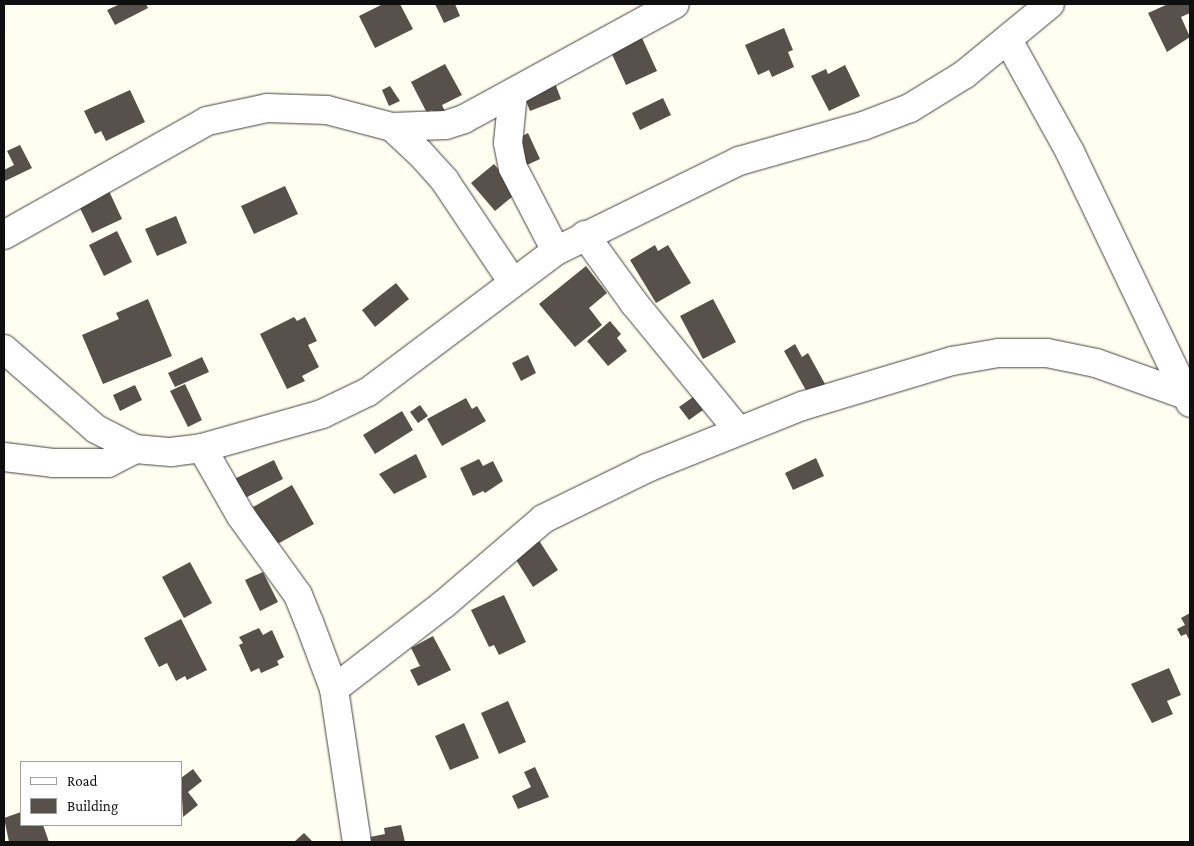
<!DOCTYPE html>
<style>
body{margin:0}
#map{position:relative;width:1194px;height:846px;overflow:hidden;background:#fffef1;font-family:"Crimson Pro",serif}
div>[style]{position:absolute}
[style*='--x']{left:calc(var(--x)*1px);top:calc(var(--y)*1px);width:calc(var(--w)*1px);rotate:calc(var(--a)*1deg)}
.building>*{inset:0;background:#58514b}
.roads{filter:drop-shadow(0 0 1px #424242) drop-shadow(0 0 1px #424242)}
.minor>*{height:28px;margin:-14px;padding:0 14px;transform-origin:14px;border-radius:14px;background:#fff}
span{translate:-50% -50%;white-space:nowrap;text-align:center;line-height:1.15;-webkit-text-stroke:5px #fff;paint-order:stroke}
.frame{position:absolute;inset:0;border:5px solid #0f0f0f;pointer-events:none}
.legend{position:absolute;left:20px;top:761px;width:162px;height:65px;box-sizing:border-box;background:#fff;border:1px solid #9f9f9f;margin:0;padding:6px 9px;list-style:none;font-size:15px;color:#0f0f0f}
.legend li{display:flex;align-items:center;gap:10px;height:25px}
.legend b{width:25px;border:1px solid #9f9f9f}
</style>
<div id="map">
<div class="building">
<i style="clip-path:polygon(120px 4px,146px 4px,148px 8px,115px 25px,107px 10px)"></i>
<i style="clip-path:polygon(383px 4px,400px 4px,413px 29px,375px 48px,359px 16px)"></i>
<i style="clip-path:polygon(435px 4px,455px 4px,460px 16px,444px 23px)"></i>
<i style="clip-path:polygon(1168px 4px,1190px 4px,1190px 13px,1181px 17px,1190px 37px,1167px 52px,1148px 13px)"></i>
<i style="clip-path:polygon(784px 28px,793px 50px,788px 52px,794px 67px,772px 77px,769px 70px,758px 75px,745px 45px)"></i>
<i style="clip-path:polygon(642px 38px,657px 71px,626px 85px,611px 52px)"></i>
<i style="clip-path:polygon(445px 64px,462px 95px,442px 105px,447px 116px,438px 121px,432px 110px,427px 113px,411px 82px)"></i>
<i style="clip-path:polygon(845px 65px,860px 96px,829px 111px,811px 76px,826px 69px,828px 74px)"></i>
<i style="clip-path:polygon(553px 78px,561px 99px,530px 111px,522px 91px)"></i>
<i style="clip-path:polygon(390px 86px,400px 101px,389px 106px,382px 90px)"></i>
<i style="clip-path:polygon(130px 90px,145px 122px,106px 141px,101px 131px,95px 134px,84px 111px)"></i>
<i style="clip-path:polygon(663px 98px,671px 115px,640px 130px,632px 113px)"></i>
<i style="clip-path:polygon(528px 133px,540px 159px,527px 165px,515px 140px)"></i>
<i style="clip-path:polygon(20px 145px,32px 168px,5px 181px,4px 170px,14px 165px,7px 151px)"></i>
<i style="clip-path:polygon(494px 164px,518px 192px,495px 211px,471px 183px)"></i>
<i style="clip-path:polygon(285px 186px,298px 214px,254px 234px,241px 206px)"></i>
<i style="clip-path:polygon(108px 189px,122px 219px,92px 233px,78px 204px)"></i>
<i style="clip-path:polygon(176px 216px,187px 243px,157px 256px,145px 229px)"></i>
<i style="clip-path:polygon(117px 231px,132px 262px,104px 276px,89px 245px)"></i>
<i style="clip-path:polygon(655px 245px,658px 251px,668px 245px,691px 283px,656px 303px,630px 260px)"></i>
<i style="clip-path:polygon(586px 266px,607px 293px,589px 308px,602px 325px,575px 347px,539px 304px)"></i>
<i style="clip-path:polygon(396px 283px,409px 299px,375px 327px,362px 310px)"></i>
<i style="clip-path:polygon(148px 299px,172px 356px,103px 384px,82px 335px,119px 319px,116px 313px)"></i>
<i style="clip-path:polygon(713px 299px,736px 342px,703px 359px,680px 316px)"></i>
<i style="clip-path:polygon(294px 317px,297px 321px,305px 317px,317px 341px,308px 345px,319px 367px,302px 376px,305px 381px,287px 389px,260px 334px)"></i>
<i style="clip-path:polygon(610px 321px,621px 334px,617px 338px,627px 351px,608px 366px,587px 341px)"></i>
<i style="clip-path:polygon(795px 344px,802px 357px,808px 353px,825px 384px,808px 394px,784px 351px)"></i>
<i style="clip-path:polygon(528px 355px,536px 373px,521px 381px,512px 363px)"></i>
<i style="clip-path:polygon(202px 357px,209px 372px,175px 387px,168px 373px)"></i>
<i style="clip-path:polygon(185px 384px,202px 420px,188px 427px,170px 391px)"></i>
<i style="clip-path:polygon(135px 385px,142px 400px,120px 411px,113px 395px)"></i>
<i style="clip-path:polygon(693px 397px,703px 410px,689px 420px,679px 407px)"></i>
<i style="clip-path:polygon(466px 398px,472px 409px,477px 406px,486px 421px,442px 446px,427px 419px)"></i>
<i style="clip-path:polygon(420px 405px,428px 416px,418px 423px,410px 412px)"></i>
<i style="clip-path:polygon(402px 411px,413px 430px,375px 454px,363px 435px)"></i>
<i style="clip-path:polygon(416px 454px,427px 477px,394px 494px,379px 474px)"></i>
<i style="clip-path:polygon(816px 458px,824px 476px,793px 490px,785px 473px)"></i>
<i style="clip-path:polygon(479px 459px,483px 466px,493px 461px,503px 481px,485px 493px,483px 491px,473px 496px,460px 468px)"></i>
<i style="clip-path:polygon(274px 460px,283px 479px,237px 502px,228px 482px)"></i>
<i style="clip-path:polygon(292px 485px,314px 524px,270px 548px,266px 530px,253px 507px)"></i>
<i style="clip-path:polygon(538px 539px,558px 570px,533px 587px,513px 555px)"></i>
<i style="clip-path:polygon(190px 562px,212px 603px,184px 618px,162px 577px)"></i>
<i style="clip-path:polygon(263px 572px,278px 602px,260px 611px,245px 580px)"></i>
<i style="clip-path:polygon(504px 595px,526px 642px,499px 655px,494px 645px,489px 647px,471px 610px)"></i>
<i style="clip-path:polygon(1190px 613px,1190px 641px,1186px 634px,1181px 636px,1177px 629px,1185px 625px,1181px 618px)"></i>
<i style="clip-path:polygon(181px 619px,207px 670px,187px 680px,185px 676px,176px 681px,167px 663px,159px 667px,144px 638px)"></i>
<i style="clip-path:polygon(259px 628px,263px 635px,272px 630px,284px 657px,277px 661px,279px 665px,261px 673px,259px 668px,251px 672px,239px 645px,243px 643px,239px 637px)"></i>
<i style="clip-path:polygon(433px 636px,451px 670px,418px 686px,410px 670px,420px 666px,411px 648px)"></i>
<i style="clip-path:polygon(1169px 668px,1181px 695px,1167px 701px,1173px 714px,1152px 723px,1131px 684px)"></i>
<i style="clip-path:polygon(508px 701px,526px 742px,499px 754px,481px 713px)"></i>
<i style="clip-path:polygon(464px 723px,479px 758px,450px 770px,435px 736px)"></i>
<i style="clip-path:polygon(535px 767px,549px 797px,518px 809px,512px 796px,531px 787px,524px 772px)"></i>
<i style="clip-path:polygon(193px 769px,202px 781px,188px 792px,198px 805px,183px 817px,181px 778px)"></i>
<i style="clip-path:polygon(21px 812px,21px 825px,43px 825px,49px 842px,9px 842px,4px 818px)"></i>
<i style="clip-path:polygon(401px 825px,405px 842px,366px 842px,365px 838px,385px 834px,384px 828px)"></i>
<i style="clip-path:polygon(304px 833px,313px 842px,294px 842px)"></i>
</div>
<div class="roads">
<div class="minor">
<i style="--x:1008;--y:40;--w:128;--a:61"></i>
<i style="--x:1070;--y:152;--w:278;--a:64.4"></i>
<i style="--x:513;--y:93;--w:50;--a:95.7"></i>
<i style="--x:508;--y:143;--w:25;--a:79"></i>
<i style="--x:513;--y:168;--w:93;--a:62.6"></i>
<i style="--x:392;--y:127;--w:54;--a:-2.1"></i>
<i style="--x:446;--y:125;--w:19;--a:-18"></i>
<i style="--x:464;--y:119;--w:240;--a:-28.6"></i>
<i style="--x:4;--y:235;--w:233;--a:-29.3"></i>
<i style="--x:207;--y:121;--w:61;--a:-12.2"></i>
<i style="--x:267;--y:108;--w:60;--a:1.9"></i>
<i style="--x:327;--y:110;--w:67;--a:14.7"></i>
<i style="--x:392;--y:127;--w:38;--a:43"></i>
<i style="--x:420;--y:153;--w:38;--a:48"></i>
<i style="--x:445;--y:181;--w:120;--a:56.2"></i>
<i style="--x:585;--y:235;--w:84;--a:54.2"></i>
<i style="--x:634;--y:303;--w:164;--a:50.7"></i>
<i style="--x:4;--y:349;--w:122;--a:41"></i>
<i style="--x:96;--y:429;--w:44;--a:27.1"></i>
<i style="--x:135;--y:449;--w:36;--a:5"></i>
<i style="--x:171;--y:452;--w:31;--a:-7"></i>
<i style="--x:202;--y:448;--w:125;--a:-15.8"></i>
<i style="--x:322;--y:414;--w:51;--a:-25.6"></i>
<i style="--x:368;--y:392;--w:235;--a:-36.9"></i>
<i style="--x:556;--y:251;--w:204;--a:-26.2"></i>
<i style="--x:739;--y:161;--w:129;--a:-15.8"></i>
<i style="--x:863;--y:126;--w:50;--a:-21"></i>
<i style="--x:910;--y:108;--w:65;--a:-31.7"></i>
<i style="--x:965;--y:74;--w:110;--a:-39.5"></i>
<i style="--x:202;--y:448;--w:78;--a:60.2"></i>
<i style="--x:241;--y:516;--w:97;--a:54.2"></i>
<i style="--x:298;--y:595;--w:29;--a:68"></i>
<i style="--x:309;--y:622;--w:72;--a:69.5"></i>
<i style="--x:334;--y:689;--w:155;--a:81.5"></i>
<i style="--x:4;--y:457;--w:49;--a:7"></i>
<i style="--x:53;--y:463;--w:55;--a:0"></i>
<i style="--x:108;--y:463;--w:30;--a:-27"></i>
<i style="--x:334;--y:689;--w:139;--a:-37.7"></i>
<i style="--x:444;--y:604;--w:130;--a:-40.6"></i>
<i style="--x:543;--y:519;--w:116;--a:-26.1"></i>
<i style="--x:647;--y:468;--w:167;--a:-21.8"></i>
<i style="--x:802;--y:406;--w:157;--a:-16.7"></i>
<i style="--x:952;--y:361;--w:47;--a:-9.9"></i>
<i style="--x:998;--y:353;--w:49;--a:0"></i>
<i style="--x:1047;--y:353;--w:50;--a:11.5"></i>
<i style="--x:1096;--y:363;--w:96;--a:19.6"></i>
<i style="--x:1186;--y:395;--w:4;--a:-14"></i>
</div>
</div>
<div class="frame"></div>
<ul class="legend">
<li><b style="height:6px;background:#fff"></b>Road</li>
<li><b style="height:14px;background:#58514b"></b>Building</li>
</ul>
</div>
